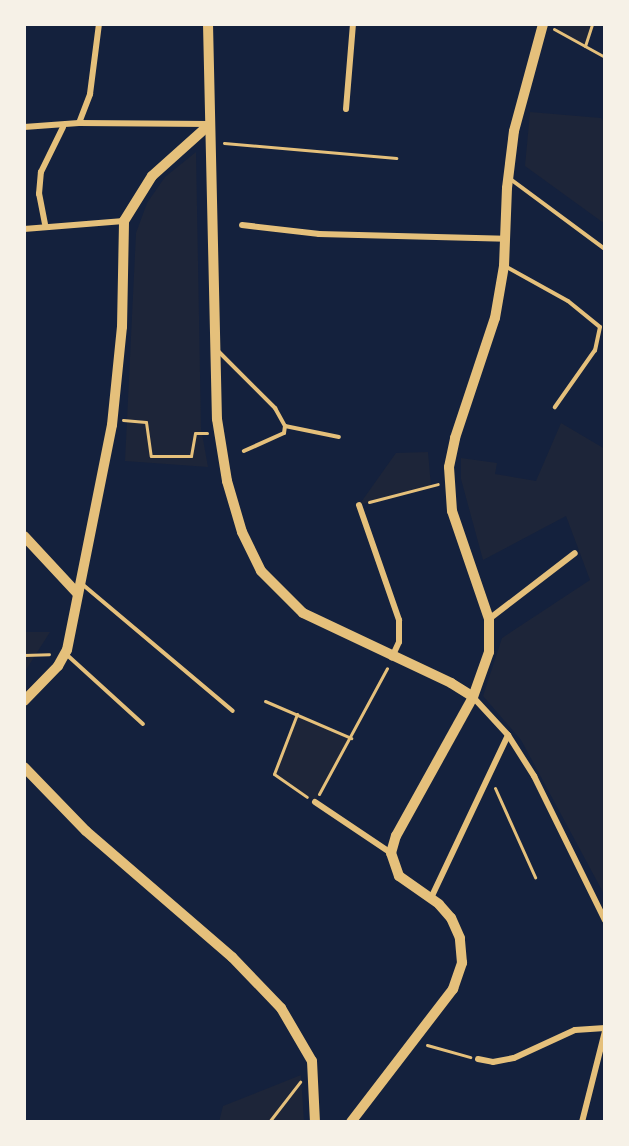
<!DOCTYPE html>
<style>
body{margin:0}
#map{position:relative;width:629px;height:1146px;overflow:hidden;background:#14213d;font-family:Roboto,sans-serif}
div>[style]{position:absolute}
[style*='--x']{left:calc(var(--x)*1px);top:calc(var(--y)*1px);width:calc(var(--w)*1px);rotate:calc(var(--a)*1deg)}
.green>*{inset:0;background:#1d2539}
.path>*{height:3px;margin:-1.5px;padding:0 1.5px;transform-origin:1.5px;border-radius:1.5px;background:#e5c07b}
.service>*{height:4px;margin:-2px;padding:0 2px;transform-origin:2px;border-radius:2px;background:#e5c07b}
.minor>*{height:6px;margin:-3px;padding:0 3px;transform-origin:3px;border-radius:3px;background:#e5c07b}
.tertiary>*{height:10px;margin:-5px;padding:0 5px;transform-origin:5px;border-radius:5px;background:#e5c07b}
span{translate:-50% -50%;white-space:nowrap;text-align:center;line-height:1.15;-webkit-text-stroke:4.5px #f6f1e7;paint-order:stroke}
.frame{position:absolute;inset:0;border:26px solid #f6f1e7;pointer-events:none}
</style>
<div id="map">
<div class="green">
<i style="clip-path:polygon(558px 24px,592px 24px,585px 46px,556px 30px)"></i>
<i style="clip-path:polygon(530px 112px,601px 118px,605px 123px,605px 224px,525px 166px)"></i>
<i style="clip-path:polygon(196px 152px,201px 428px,208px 467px,125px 461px,136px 233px,147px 203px,165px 177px)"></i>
<i style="clip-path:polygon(561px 423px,605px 449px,605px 896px,521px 740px,483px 696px,502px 638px,590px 580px,566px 516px,483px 560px,461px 479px,461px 458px,497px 463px,495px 474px,536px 481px)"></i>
<i style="clip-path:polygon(428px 452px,431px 486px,359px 505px,396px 453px)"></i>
<i style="clip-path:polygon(24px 632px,50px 632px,24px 673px)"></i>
<i style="clip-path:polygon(297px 714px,351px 738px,315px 802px,274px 774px)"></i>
<i style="clip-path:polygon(301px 1075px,304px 1122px,219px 1122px,223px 1106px)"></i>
</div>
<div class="path">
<i style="--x:554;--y:29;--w:58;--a:28.8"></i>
<i style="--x:585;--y:46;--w:23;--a:-72"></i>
<i style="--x:224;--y:143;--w:173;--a:5"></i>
<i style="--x:123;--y:420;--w:23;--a:5"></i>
<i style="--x:146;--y:422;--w:34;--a:82"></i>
<i style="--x:151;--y:456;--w:40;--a:0"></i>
<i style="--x:191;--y:456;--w:23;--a:-80"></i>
<i style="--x:195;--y:433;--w:12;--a:0"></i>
<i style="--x:369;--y:502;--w:71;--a:-14.6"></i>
<i style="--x:24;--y:655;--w:25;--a:-2"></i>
<i style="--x:265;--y:701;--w:94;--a:23.3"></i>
<i style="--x:605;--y:709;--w:16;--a:90"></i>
<i style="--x:297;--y:714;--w:64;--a:111"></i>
<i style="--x:274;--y:774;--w:40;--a:34.9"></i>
<i style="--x:495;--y:788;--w:98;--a:65.8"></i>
<i style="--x:319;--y:794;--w:143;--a:-61.6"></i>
<i style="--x:427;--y:1045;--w:45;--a:15.6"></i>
<i style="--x:269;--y:1122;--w:51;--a:-52.2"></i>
</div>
<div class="service">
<i style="--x:509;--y:178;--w:119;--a:36.5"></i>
<i style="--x:505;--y:266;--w:72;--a:29.1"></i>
<i style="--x:568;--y:301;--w:41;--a:39.1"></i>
<i style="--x:600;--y:327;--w:24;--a:102"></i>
<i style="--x:595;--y:350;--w:70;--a:125.1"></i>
<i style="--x:218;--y:351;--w:81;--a:45"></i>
<i style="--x:275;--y:408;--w:21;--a:61"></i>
<i style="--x:285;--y:426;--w:7;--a:98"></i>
<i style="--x:284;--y:433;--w:44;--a:155.8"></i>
<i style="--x:285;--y:426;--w:55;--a:11.5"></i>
<i style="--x:82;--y:584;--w:197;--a:40.1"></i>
<i style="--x:66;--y:654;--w:104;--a:42.3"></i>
<i style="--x:24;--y:1074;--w:17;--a:90"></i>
</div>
<div class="minor">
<i style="--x:346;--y:109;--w:85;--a:-85.3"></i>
<i style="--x:79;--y:123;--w:31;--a:-69"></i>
<i style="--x:90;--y:94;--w:71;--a:-82.7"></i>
<i style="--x:24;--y:127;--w:55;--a:-4.2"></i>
<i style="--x:79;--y:123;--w:130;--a:0.4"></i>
<i style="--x:45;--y:224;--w:31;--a:-101"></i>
<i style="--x:39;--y:194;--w:22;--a:-85"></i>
<i style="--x:41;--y:172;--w:50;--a:-63.9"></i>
<i style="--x:242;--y:225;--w:78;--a:6.7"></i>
<i style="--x:319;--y:234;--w:186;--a:1.5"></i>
<i style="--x:24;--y:229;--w:100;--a:-4.6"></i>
<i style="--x:359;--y:505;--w:122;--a:70.8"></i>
<i style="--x:399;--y:620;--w:22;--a:90"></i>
<i style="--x:399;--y:642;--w:17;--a:115"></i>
<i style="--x:489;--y:619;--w:108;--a:-37.5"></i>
<i style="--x:473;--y:697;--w:52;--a:47.4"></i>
<i style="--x:508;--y:735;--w:49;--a:57.6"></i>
<i style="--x:534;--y:776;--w:161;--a:63.8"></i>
<i style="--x:315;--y:802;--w:92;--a:33.9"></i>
<i style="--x:431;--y:898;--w:180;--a:-64.7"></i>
<i style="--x:478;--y:1059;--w:15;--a:11"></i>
<i style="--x:493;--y:1062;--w:21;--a:-11"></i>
<i style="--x:514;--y:1058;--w:67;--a:-24.7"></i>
<i style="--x:575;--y:1030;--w:30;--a:-4"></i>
<i style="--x:582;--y:1122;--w:94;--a:-75.8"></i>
</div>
<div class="tertiary">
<i style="--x:208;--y:24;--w:395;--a:88.7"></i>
<i style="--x:217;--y:419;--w:63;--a:80.8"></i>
<i style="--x:227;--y:481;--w:53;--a:73.6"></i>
<i style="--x:242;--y:532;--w:43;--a:64"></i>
<i style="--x:261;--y:571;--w:59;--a:45"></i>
<i style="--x:303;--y:613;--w:164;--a:25.3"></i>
<i style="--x:451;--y:683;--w:26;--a:32"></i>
<i style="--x:24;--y:536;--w:78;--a:47.1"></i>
<i style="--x:24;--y:701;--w:49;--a:-45.8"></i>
<i style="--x:58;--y:666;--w:18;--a:-61"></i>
<i style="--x:67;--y:650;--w:229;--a:-78.7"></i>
<i style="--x:112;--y:425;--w:99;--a:-84.2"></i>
<i style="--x:122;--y:327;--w:106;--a:-88.9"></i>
<i style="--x:124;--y:221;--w:53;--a:-58.1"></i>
<i style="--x:152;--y:176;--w:78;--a:-41.9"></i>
<i style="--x:24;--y:767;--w:89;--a:45.9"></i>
<i style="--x:86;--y:831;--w:193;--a:40.8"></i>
<i style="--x:232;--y:957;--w:71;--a:46.1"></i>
<i style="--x:281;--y:1008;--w:61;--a:59.7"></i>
<i style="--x:312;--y:1061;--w:61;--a:87.2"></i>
<i style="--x:351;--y:1122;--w:168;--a:-52.5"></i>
<i style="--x:453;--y:989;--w:28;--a:-71"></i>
<i style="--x:462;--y:963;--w:25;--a:-95"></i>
<i style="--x:460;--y:938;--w:22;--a:-114"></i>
<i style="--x:451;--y:918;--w:18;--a:-131"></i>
<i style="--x:439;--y:904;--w:49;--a:-145"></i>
<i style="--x:399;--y:876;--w:24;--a:-109"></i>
<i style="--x:391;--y:853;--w:18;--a:-74"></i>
<i style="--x:396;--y:836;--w:159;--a:-61"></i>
<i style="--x:473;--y:697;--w:48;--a:-70.4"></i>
<i style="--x:489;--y:652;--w:33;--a:-90"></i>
<i style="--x:489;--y:619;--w:114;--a:-108.9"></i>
<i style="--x:452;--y:511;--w:44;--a:-93.9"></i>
<i style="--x:449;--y:467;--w:30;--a:-78"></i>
<i style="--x:455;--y:438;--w:126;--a:-71.6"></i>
<i style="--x:495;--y:318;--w:53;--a:-80.2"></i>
<i style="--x:504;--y:266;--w:78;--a:-87.8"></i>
<i style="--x:507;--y:188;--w:57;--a:-83"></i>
<i style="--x:514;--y:131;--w:111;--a:-74.8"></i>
</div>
<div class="frame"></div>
</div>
